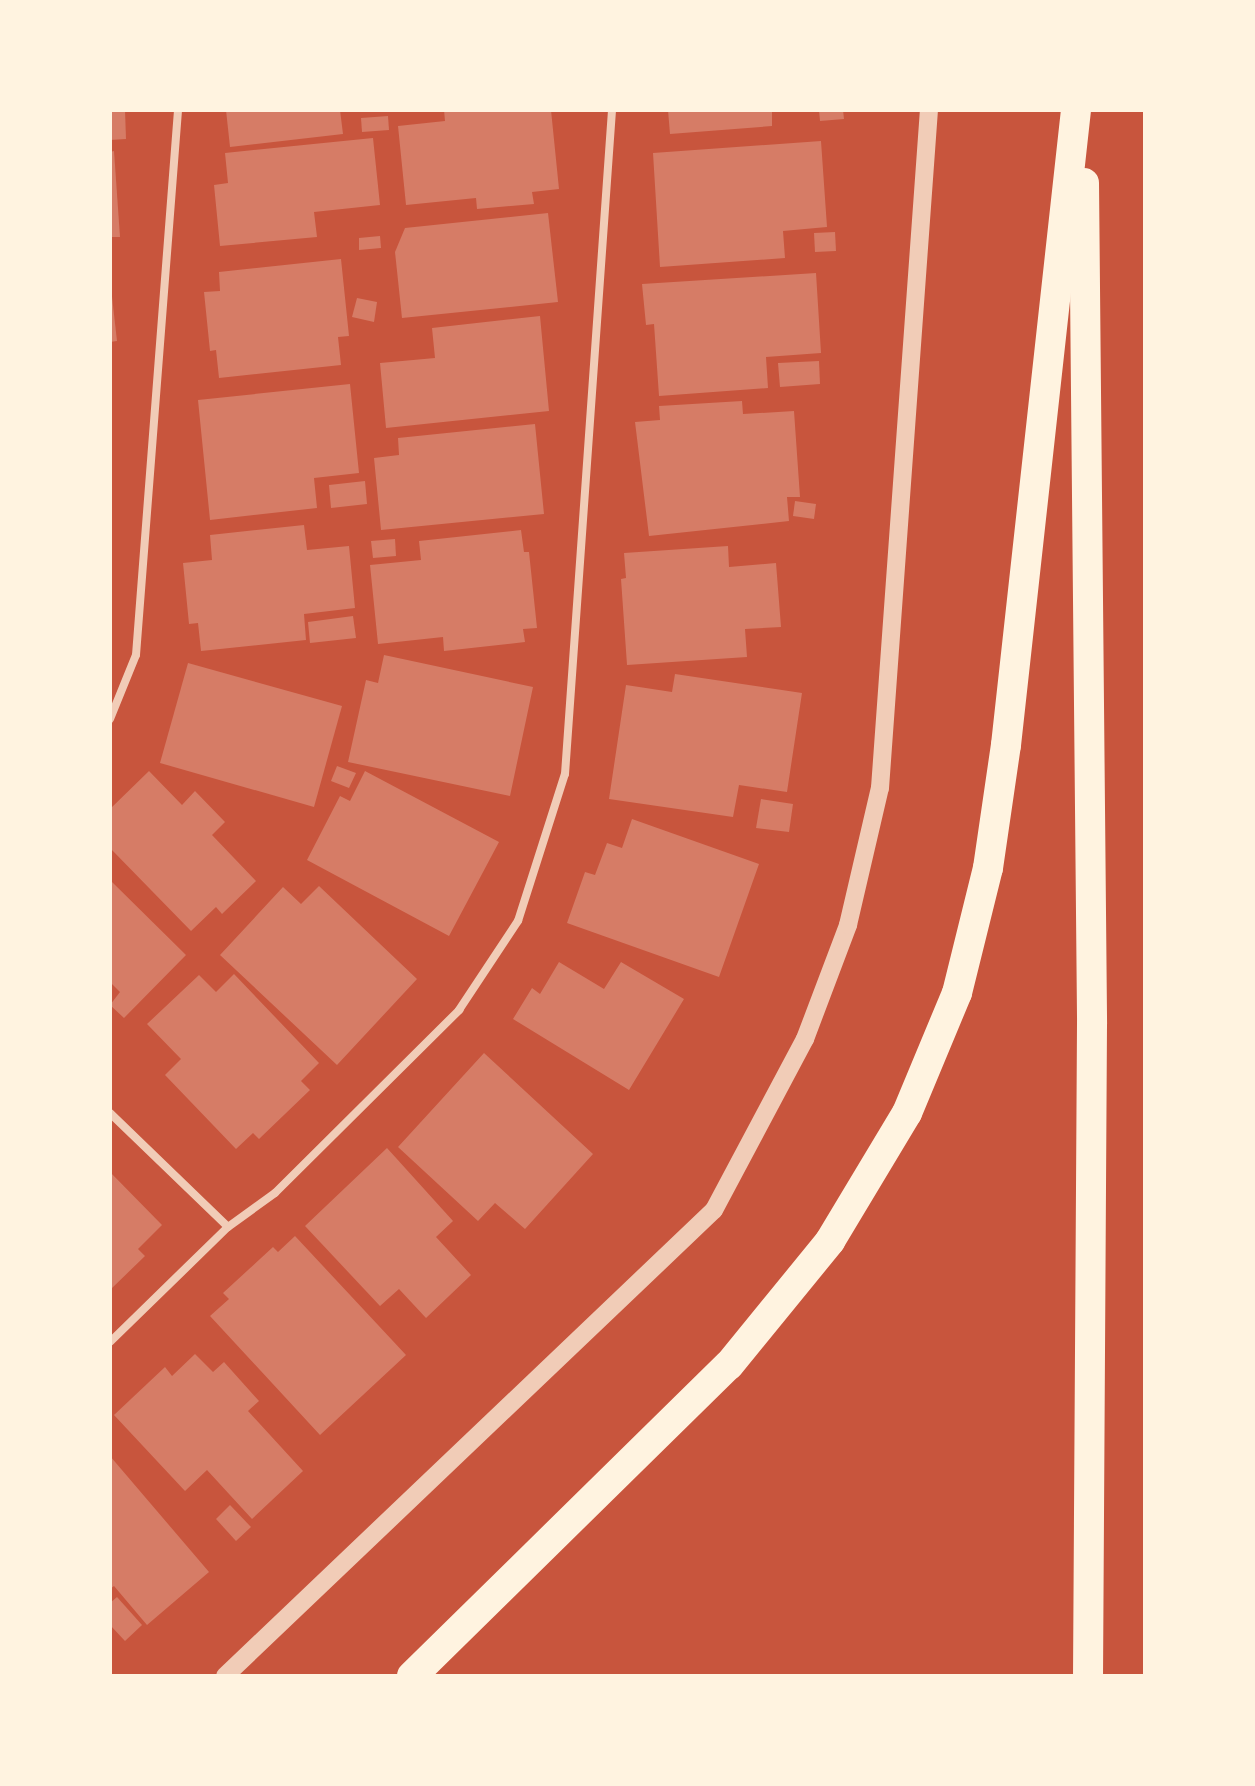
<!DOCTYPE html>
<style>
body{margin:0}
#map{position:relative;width:1255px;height:1786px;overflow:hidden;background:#c8553d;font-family:Commissioner,sans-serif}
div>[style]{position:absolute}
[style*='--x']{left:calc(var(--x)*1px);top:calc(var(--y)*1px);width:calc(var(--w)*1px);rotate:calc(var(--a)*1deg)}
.building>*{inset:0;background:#d67c66}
.service>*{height:8px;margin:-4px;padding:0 4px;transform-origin:4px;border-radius:4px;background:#f1ccb7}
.tertiary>*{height:18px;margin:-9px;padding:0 9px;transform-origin:9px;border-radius:9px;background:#f1ccb7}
.motorway>*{height:30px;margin:-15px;padding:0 15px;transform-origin:15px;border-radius:15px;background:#fff3e0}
span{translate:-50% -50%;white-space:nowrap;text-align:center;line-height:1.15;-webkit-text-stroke:9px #fff3e0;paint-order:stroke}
.frame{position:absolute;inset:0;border:112px solid #fff3e0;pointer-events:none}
</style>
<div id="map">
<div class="building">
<i style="clip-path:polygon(110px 110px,125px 110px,126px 139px,110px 140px)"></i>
<i style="clip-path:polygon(226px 110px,340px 110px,343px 134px,230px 147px)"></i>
<i style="clip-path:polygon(444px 110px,551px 110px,559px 189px,532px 192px,534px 204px,477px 209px,476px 198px,406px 205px,398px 126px,445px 121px)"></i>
<i style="clip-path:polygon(668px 110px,772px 110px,772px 126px,670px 134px)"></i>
<i style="clip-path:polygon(819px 110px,843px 110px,844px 119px,820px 121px)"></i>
<i style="clip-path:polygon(388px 116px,389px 130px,362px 132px,361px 118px)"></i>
<i style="clip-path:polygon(373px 138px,380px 205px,314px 212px,317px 237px,220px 246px,214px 185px,228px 183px,225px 153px)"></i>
<i style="clip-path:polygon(821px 141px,827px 227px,783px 231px,785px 258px,660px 267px,653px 153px)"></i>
<i style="clip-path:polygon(114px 151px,120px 237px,110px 237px,110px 152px)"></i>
<i style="clip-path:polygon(548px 213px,558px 302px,402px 318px,395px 252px,405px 228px)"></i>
<i style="clip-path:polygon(835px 232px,836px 251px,815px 252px,814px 233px)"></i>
<i style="clip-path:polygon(380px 236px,381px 248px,359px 250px,359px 238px)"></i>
<i style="clip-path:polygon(341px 259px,349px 336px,338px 337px,341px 365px,219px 378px,216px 350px,210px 351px,204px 292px,220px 291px,219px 272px)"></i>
<i style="clip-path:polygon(816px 273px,821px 353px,766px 357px,768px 388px,659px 396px,654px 324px,646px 325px,642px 284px)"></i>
<i style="clip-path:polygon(110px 279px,117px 341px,110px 342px)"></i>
<i style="clip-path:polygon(357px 298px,377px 302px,374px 322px,352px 317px)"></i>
<i style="clip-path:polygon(540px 316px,549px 411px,386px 428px,380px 363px,435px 358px,432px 328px)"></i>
<i style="clip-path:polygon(819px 361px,820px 384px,780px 387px,778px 363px)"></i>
<i style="clip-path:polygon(350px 384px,359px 473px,314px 478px,317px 508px,210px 520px,198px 400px)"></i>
<i style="clip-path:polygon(742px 401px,743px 414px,794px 411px,800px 497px,787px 497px,789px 521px,649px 536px,635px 422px,660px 420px,659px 406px)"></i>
<i style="clip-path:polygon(535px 424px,544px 514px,381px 530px,374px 458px,399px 455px,398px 438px)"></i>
<i style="clip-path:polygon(365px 481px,367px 504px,331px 508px,329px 485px)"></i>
<i style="clip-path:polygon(795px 501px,816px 504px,814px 519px,793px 516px)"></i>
<i style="clip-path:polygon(304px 525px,307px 550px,349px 546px,355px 608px,304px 614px,306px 640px,201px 651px,198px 623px,189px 624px,183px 563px,212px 560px,210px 535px)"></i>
<i style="clip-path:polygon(521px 530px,524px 552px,529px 552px,537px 628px,523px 629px,525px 642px,444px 651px,443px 637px,378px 644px,370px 565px,421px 560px,419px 541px)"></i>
<i style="clip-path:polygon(395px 539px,396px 556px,373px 558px,371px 541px)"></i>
<i style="clip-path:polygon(728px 546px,729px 567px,776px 563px,781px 627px,745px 629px,747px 657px,627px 665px,621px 579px,626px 578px,624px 553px)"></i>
<i style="clip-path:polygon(353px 616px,356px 638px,310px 643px,308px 622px)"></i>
<i style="clip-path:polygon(384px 655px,533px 687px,510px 796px,348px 762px,366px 680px,378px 683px)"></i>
<i style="clip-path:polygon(188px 663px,342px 706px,314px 807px,160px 763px)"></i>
<i style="clip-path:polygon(675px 674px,802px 693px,787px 792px,739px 785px,733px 817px,609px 799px,626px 685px,672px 692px)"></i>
<i style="clip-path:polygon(337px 766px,356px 773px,349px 788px,331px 781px)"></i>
<i style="clip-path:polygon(149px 771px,182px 805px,195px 791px,225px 822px,212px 835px,256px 881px,222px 914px,216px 907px,191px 931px,110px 848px,110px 809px)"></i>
<i style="clip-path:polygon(365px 771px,499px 842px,449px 936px,307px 860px,340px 796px,350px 801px)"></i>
<i style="clip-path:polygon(761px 799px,793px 804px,789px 832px,756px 828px)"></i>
<i style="clip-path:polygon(632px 819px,759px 864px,719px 977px,567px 923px,585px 872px,595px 875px,607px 843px,622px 848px)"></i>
<i style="clip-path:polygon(110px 880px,186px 955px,124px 1018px,110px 1005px,120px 992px,110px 982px)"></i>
<i style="clip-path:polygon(319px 886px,417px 979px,337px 1065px,220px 955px,283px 887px,301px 904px)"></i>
<i style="clip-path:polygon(559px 962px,604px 989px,621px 962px,684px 999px,629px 1090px,513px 1019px,532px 988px,540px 994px)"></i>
<i style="clip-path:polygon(234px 974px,319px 1063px,301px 1081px,310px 1090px,259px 1139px,253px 1133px,236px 1149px,165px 1075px,181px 1059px,147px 1024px,199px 975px,216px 992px)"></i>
<i style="clip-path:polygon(484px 1053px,593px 1154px,525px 1229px,495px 1203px,478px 1221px,398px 1147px)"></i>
<i style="clip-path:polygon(387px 1148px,453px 1221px,436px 1237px,471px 1275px,426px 1318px,399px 1289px,380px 1306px,305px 1226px)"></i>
<i style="clip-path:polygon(110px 1172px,162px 1225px,138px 1249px,145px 1256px,110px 1290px)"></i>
<i style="clip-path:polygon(295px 1236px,406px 1355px,320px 1435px,210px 1316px,229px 1299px,223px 1293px,273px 1247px,278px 1252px)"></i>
<i style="clip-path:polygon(195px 1354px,213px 1372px,224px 1362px,259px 1401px,248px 1411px,303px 1471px,252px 1519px,207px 1470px,185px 1491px,114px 1415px,165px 1367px,172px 1376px)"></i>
<i style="clip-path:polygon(110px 1456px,209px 1572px,147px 1625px,114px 1586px,110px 1589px)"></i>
<i style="clip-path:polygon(230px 1505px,251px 1527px,236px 1541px,216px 1519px)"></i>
<i style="clip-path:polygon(117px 1597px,142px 1625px,125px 1641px,110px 1625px,110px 1603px)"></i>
</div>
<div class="service">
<i style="--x:110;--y:719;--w:69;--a:-67.9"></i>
<i style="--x:136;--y:655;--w:547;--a:-85.59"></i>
<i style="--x:110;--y:1113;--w:164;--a:44"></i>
<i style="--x:110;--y:1342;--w:165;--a:-44.3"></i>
<i style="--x:228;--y:1227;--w:58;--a:-35.9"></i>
<i style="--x:275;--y:1193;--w:260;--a:-44.8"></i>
<i style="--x:459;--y:1010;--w:107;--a:-56.5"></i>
<i style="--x:518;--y:921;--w:154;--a:-72.3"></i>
<i style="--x:565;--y:774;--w:666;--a:-85.95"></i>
</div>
<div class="tertiary">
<i style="--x:225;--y:1676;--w:675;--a:-43.62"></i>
<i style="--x:714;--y:1210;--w:194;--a:-62"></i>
<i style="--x:805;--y:1039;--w:122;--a:-69.3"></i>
<i style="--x:848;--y:925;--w:141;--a:-76.9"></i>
<i style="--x:880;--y:788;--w:680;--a:-85.87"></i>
</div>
<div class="motorway">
<i style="--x:1084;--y:183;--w:841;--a:89.45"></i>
<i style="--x:1092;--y:1024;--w:652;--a:90.35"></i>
<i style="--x:412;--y:1676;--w:444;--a:-44.5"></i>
<i style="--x:729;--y:1365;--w:160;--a:-50.8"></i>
<i style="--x:830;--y:1241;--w:149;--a:-59"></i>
<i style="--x:907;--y:1113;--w:130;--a:-67.4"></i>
<i style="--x:957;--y:993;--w:129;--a:-76.1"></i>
<i style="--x:988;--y:868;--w:124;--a:-81.7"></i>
<i style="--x:1006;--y:745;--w:639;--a:-83.71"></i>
</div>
<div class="frame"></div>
</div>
